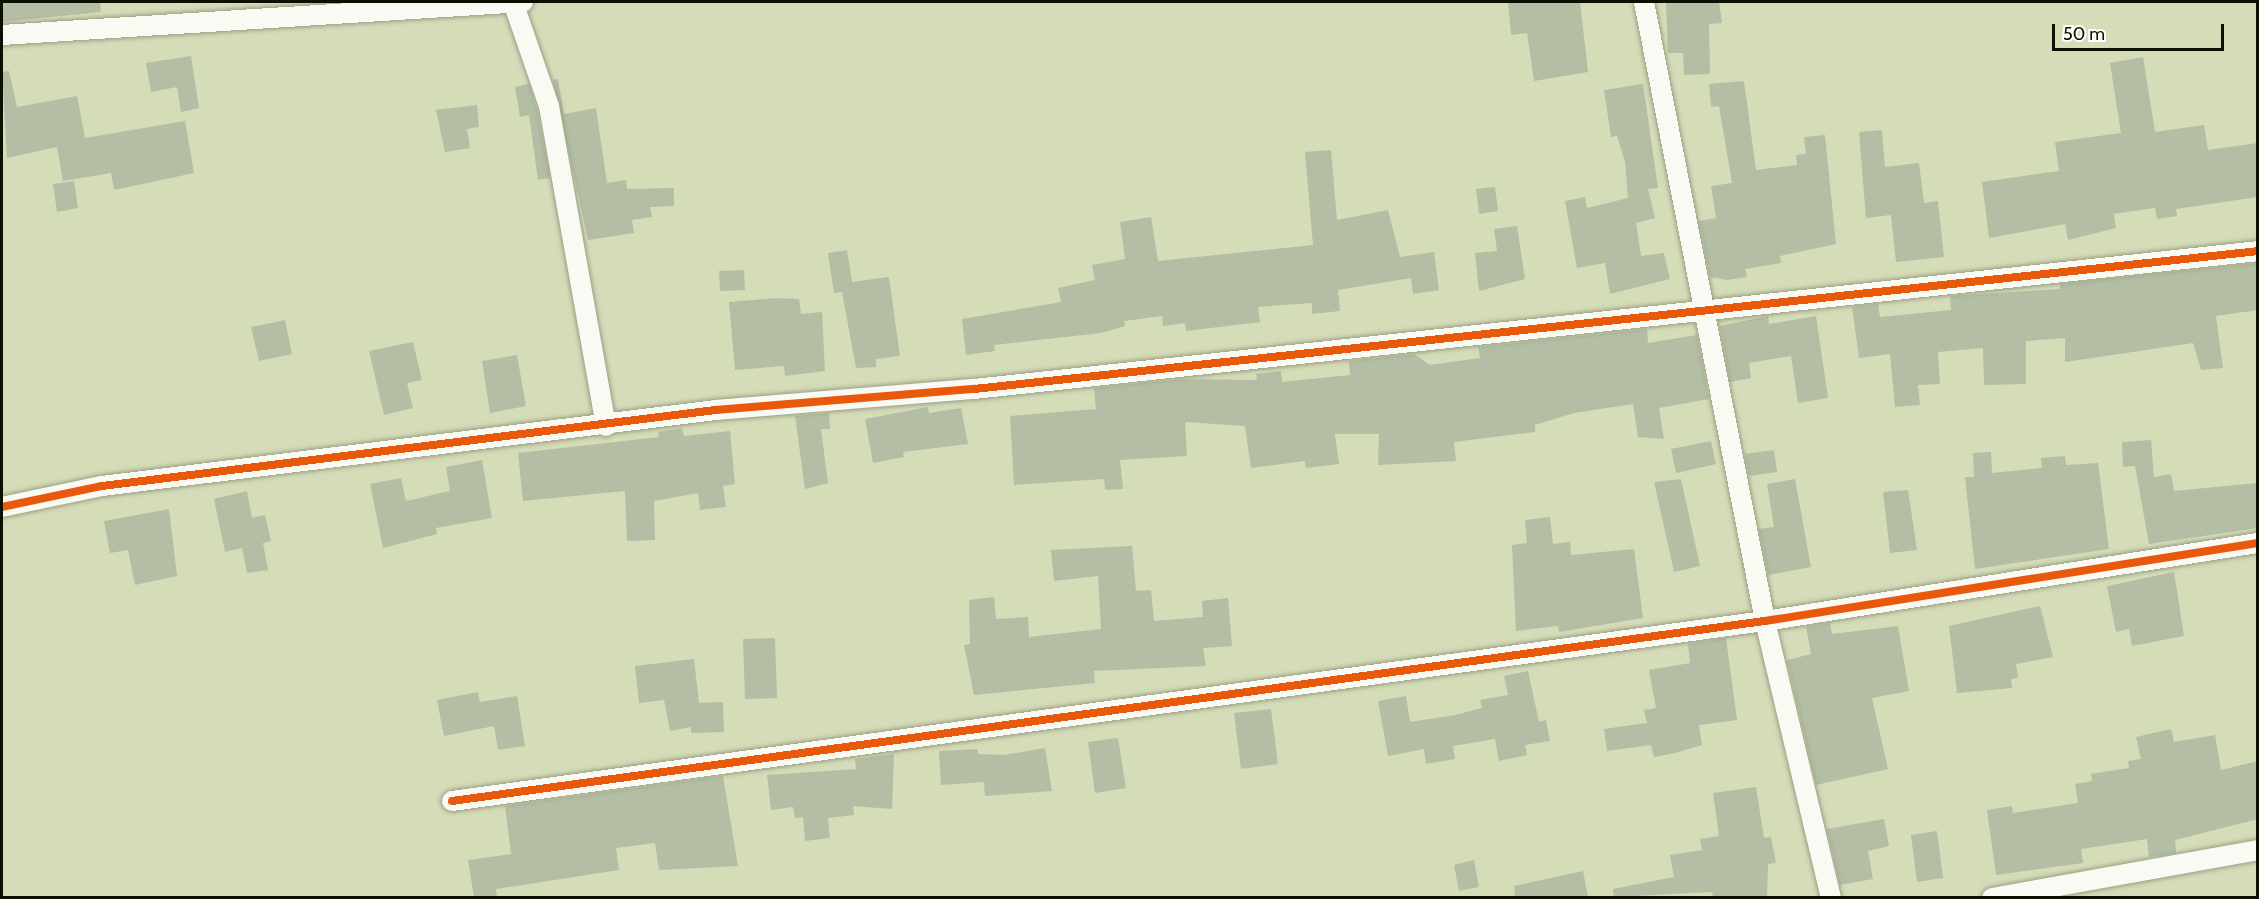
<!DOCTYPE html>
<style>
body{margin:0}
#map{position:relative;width:2259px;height:899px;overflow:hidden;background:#d5dcb8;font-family:Cabin,sans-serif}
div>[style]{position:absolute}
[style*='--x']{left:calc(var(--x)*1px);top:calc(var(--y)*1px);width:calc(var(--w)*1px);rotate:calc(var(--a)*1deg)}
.building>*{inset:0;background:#b3bea4}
.roads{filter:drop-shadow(0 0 2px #9a9f83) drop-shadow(0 0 2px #9a9f83)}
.minor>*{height:20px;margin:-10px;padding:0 10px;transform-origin:10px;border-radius:10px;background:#f9faf4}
.cycleway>*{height:8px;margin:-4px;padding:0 4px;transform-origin:4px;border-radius:4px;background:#e8590c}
span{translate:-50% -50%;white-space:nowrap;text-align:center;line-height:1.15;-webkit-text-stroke:4.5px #fff;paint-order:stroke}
.frame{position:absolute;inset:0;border:3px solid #0d1000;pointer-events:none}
.scale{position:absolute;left:2052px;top:24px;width:172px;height:27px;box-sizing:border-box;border:3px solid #0d1000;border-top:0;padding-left:8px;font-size:18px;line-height:21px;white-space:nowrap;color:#0d1000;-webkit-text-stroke:4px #fff;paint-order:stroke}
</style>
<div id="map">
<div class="building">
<i style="clip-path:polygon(14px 2px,100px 2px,101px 12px,2px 22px,2px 3px)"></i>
<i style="clip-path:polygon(1508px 2px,1580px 2px,1588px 72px,1534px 81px,1527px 33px,1511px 35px)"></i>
<i style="clip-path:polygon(1666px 2px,1719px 2px,1722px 23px,1709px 24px,1710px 74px,1684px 75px,1683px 53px,1668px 53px)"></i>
<i style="clip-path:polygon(191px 56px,199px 108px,181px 112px,177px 87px,151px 92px,146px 63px)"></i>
<i style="clip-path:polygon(2143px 57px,2155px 132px,2204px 125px,2208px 150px,2258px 143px,2258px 197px,2176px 209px,2177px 216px,2157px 219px,2155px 208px,2114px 214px,2116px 228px,2068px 240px,2065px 224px,1989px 238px,1982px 182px,2059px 171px,2055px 142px,2121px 133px,2110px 63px)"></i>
<i style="clip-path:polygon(9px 71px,17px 107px,77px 96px,85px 138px,185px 121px,194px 173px,114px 190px,111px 173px,63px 181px,57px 147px,7px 158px,2px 72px)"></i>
<i style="clip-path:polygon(558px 79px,564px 114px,596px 108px,607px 183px,626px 180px,627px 189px,674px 188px,674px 206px,650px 207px,652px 217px,632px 220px,634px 233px,588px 240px,553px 80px)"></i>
<i style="clip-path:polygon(1744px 81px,1756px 170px,1797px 165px,1796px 155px,1806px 154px,1804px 137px,1825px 135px,1836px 244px,1780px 256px,1781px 263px,1745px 269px,1747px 277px,1727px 280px,1710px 277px,1699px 221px,1716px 218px,1711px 186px,1732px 183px,1719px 106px,1711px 107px,1709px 84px)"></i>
<i style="clip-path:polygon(529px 84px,537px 109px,550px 178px,538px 180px,529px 115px,520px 117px,515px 87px)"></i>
<i style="clip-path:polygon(1643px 84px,1658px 188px,1648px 189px,1655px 218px,1636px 223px,1641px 256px,1664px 253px,1670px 279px,1610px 294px,1605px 263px,1577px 268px,1565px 201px,1585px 197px,1587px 208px,1628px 198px,1625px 162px,1617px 136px,1611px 137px,1604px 90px)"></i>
<i style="clip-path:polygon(477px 105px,479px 127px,467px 129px,470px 148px,445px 152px,436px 110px)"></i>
<i style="clip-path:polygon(1882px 130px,1885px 167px,1919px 163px,1924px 203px,1938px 201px,1944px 257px,1896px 262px,1891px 215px,1866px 218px,1859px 132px)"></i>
<i style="clip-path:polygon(1331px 150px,1337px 220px,1388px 210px,1400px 257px,1434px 252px,1439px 290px,1413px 294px,1411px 278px,1338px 290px,1340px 311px,1312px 314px,1312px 303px,1258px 307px,1260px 322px,1186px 331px,1185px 323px,1163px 326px,1162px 316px,1124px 321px,1125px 326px,1101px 333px,994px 345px,995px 351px,966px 355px,962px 319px,1061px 302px,1058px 288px,1095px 280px,1092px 265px,1125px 259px,1120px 222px,1151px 217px,1158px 261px,1313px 245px,1305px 152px)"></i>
<i style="clip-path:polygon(74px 181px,78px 208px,57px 212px,53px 184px)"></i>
<i style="clip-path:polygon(1495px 187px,1498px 211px,1479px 214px,1476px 189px)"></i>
<i style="clip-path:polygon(1517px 226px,1525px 279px,1479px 291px,1475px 253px,1497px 251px,1494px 229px)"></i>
<i style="clip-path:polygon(847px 250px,852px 282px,889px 277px,900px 356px,876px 359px,876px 367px,856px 368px,842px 292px,834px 293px,828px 253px)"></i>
<i style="clip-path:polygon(2258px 263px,2258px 310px,2216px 316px,2223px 368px,2201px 370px,2193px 343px,2065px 362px,2065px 338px,2026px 341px,2026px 384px,1984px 385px,1983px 348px,1938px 352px,1940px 384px,1918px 385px,1920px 405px,1895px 407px,1890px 354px,1859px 358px,1852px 307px,1878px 304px,1880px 317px,1951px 310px,1950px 296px,2060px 289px,2060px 284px)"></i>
<i style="clip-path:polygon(744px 270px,745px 290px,720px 291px,719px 271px)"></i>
<i style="clip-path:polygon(777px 298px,799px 299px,801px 314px,822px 312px,825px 371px,785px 376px,784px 366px,735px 370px,729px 302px)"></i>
<i style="clip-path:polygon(1768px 316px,1769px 324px,1816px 316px,1828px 398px,1798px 403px,1791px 356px,1749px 363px,1751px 378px,1730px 382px,1720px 326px)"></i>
<i style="clip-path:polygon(285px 320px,292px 354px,259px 361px,251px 327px)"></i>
<i style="clip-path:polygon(1647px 329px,1648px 343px,1697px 335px,1709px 399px,1659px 408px,1664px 439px,1638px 437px,1633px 404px,1574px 413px,1535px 425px,1535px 432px,1454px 442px,1456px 461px,1378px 465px,1379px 434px,1335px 434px,1339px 464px,1306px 468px,1305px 461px,1251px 468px,1245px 426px,1185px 422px,1187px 456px,1120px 460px,1123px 489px,1105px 490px,1104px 479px,1014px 485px,1010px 416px,1096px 409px,1094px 388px,1183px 379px,1257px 380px,1256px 374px,1281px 371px,1282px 382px,1350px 375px,1349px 361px,1414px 354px,1430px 365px,1480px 358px,1478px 347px)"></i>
<i style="clip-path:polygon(413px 342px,422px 380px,407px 383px,413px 408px,384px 415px,369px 351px)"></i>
<i style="clip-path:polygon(517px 355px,526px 406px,490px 413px,482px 361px)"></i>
<i style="clip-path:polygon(928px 407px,929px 413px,961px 408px,968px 444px,903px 452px,904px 457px,873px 463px,865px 419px)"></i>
<i style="clip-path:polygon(829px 413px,830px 429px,821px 429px,828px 483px,805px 489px,795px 416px)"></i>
<i style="clip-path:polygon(682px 428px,684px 436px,730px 431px,735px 484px,723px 486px,726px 507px,700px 510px,698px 493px,654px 501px,655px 540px,627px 541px,625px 491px,523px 501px,518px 453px,659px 437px,658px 432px)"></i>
<i style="clip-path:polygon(2151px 440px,2154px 477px,2171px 474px,2174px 491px,2258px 483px,2258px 528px,2149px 544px,2135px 466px,2123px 467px,2122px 442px)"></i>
<i style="clip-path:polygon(1711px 441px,1716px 464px,1676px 473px,1671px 449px)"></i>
<i style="clip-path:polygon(1774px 450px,1777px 472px,1749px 476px,1745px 454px)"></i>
<i style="clip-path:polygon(1991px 452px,1992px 473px,2042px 468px,2041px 458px,2065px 456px,2066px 465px,2098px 463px,2109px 549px,1975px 569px,1965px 477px,1974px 477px,1973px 453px)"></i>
<i style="clip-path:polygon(482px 460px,492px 518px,436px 528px,437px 534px,383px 548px,370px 484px,401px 478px,406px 501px,450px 491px,446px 467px)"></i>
<i style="clip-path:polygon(1681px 479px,1700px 566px,1674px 572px,1654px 482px)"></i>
<i style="clip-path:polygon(1795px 479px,1811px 567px,1768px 575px,1759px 529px,1774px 527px,1767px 484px)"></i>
<i style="clip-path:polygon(1908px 490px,1917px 550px,1890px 553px,1883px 492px)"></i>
<i style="clip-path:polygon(247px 491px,252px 518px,265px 515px,271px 541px,263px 543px,268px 570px,247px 573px,242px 548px,225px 552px,214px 499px)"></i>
<i style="clip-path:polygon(169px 509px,177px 576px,135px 585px,128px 550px,110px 553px,104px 521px)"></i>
<i style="clip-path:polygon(1550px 517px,1553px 544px,1570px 542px,1571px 555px,1634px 549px,1643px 618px,1559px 632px,1558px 626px,1516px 631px,1512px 545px,1527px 543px,1525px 520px)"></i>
<i style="clip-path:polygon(1132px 546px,1136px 591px,1151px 590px,1154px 621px,1203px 617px,1202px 601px,1228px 598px,1232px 646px,1203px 648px,1206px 666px,1094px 671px,1095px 683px,974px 695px,964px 645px,970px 644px,969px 600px,994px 597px,996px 619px,1028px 617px,1029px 637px,1101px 629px,1098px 576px,1054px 581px,1051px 550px)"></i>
<i style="clip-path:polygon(2174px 572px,2184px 636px,2132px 646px,2129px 629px,2116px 632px,2107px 586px)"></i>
<i style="clip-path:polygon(2040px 606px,2053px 657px,2016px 664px,2018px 678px,2011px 679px,2012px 688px,1957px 693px,1949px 626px)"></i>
<i style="clip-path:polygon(1830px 623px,1832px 634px,1898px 626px,1909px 691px,1872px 698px,1888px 769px,1816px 785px,1787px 660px,1811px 654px,1806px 627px)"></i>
<i style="clip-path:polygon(775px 638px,777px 698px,745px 699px,743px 639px)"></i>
<i style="clip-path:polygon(1726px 638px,1737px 720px,1699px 725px,1702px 745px,1675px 753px,1654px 757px,1651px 745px,1607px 751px,1604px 729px,1647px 723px,1644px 710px,1656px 708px,1649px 670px,1690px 663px,1688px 644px)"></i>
<i style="clip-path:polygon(694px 659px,699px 703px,723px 702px,724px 732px,691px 733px,691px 727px,670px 731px,664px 700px,639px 703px,635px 666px)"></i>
<i style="clip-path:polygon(1528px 671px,1539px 722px,1546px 720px,1550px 741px,1525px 745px,1527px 755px,1499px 761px,1495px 739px,1453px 746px,1455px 759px,1426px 764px,1424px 749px,1388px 756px,1378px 701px,1406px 696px,1410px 722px,1455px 715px,1482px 708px,1480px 700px,1508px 695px,1504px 676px)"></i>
<i style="clip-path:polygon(478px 692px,480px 702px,517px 696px,525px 746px,498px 750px,494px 726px,444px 736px,437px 700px)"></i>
<i style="clip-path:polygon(1271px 709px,1278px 764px,1241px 769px,1234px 713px)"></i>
<i style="clip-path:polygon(2171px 729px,2174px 742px,2215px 735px,2221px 770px,2258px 761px,2258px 819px,2175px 840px,2176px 853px,2149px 857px,2147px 839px,2081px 849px,2083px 863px,1996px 875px,1987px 810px,2012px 806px,2013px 813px,2078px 803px,2075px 784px,2092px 781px,2091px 774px,2129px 768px,2128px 761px,2141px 759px,2136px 737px)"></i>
<i style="clip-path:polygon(1118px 738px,1126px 788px,1095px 793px,1088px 742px)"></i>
<i style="clip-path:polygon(1045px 748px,1052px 791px,985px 796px,984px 782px,941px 785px,939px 751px,978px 749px,978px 754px,1004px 755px)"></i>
<i style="clip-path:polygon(894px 754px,892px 809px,853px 806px,854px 815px,828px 818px,830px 838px,805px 841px,803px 817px,795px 818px,793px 807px,771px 810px,767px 775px,856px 769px,855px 759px)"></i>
<i style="clip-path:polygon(723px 776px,738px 866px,659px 870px,655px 843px,616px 848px,619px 870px,496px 889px,497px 897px,474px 897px,468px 860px,511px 854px,505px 806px)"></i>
<i style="clip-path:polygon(1756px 787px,1764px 838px,1771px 837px,1776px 863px,1768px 864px,1767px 897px,1713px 897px,1712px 892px,1614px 897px,1613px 889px,1674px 877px,1670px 855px,1702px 850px,1700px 839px,1719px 836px,1713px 793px)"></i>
<i style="clip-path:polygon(1884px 819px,1889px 846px,1868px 851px,1873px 879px,1840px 885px,1827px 829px)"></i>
<i style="clip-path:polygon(1937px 831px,1943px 878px,1917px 882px,1911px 835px)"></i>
<i style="clip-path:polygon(1474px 860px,1479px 887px,1459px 891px,1454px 865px)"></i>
<i style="clip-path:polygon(1583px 871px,1588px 897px,1515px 897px,1514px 886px)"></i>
</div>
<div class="roads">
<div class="minor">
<i style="--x:1644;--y:2;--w:631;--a:78.94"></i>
<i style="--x:1765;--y:621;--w:285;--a:76.6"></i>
<i style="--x:514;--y:5;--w:107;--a:70.9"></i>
<i style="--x:549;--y:106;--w:325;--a:79.9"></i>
<i style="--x:2;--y:35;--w:522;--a:-3.62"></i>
<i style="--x:2;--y:507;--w:102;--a:-11.9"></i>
<i style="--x:102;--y:486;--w:619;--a:-7.06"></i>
<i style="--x:716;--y:410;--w:259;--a:-4.7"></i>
<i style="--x:974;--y:389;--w:1291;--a:-6.13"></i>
<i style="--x:452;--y:801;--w:1325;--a:-7.81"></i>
<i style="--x:1765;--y:621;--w:499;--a:-9"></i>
<i style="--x:1992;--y:898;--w:270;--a:-10.2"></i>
</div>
</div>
<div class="cycleway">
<i style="--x:2;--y:507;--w:102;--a:-11.9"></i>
<i style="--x:102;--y:486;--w:619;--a:-7.06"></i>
<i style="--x:716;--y:410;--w:259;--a:-4.7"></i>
<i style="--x:974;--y:389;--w:1291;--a:-6.13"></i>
<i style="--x:452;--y:801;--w:1325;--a:-7.81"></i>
<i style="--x:1765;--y:621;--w:499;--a:-9"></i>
</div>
<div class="frame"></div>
<div class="scale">50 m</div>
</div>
